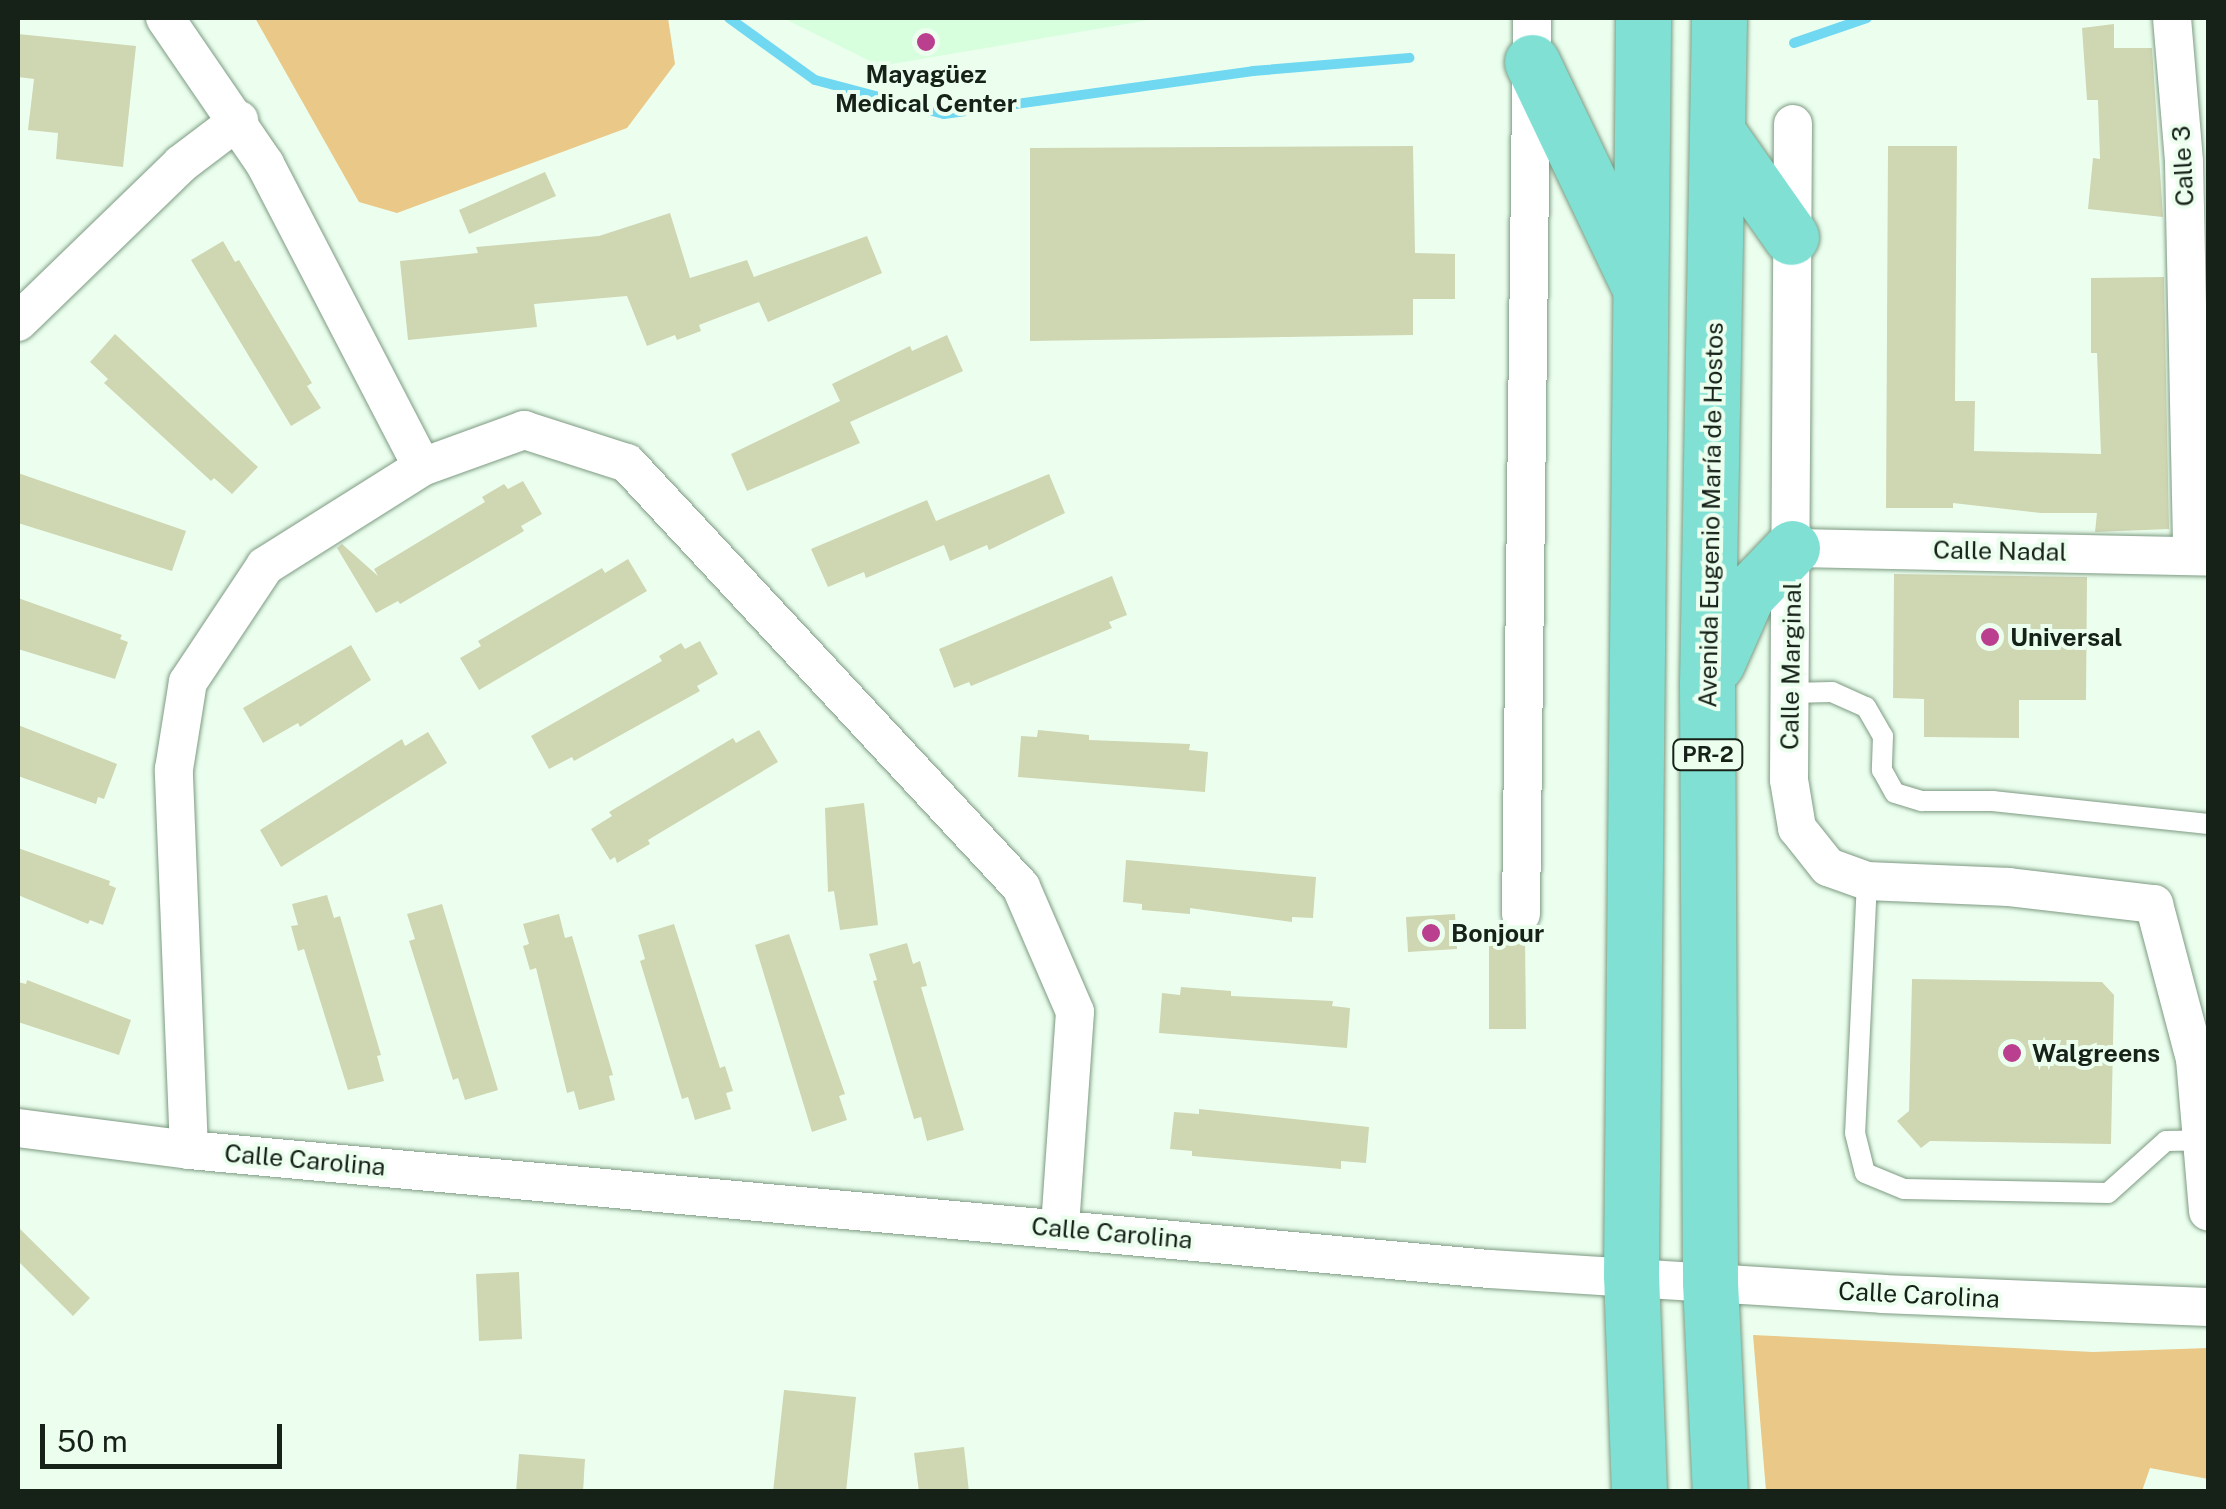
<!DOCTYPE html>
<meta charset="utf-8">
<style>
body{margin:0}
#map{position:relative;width:2226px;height:1509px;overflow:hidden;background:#ecffef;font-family:"Public Sans",sans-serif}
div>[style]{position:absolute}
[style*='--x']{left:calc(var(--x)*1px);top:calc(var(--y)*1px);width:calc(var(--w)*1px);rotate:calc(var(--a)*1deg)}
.built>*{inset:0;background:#d7fedd}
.green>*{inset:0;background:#e9c888}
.stream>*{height:10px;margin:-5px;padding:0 5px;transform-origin:5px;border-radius:5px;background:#71d8f2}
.building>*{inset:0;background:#cfd6b2}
.roads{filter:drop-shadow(0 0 2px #7d9b82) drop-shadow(0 0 2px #7d9b82)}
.service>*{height:20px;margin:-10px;padding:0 10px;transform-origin:10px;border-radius:10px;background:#fff}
.minor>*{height:38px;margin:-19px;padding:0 19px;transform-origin:19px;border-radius:19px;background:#fff}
.trunk>*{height:55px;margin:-27.5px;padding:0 27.5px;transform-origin:27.5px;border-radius:27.5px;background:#80e0d3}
.dots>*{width:28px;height:28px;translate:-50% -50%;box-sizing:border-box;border:5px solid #ecffef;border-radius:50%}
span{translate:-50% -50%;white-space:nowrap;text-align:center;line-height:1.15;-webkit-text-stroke:8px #ecffef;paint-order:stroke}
.shield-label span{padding:2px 8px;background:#ecffef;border:2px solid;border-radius:8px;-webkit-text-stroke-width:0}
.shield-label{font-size:22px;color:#162118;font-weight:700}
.poi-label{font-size:25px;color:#162118;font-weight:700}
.left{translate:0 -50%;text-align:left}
.street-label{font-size:25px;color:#162118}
.frame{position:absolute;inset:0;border:20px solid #162118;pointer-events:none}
.scale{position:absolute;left:40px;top:1424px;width:242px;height:45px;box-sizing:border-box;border:5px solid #162118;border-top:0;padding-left:12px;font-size:30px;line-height:35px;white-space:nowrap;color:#162118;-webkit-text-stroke:8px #ecffef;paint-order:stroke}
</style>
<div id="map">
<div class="built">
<i style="clip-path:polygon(783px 18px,1161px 18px,880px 66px)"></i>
</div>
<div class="green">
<i style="clip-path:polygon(255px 18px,668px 18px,675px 64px,627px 128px,397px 213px,359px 202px)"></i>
<i style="clip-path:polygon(1753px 1335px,2093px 1352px,2208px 1348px,2208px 1479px,2150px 1468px,2142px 1491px,1766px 1491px)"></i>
</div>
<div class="stream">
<i style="--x:729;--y:18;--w:106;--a:35.8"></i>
<i style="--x:815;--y:80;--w:133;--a:14.8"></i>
<i style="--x:944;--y:114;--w:312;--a:-7.9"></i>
<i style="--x:1253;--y:71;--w:157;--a:-4.8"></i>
<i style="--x:1794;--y:43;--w:77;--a:-18.9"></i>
</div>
<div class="building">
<i style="clip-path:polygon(2114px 24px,2114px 48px,2152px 48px,2163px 217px,2088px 209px,2093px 158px,2100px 159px,2098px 100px,2087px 100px,2082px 28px)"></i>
<i style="clip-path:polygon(18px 34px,136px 46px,123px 167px,56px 159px,58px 133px,28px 130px,34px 79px,18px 77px)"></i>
<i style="clip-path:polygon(1413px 146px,1415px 253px,1455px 254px,1455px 299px,1413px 299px,1413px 335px,1030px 341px,1030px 148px)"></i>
<i style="clip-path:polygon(1888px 146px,1957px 146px,1955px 401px,1975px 401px,1974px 451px,2101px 454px,2097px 353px,2091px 353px,2091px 278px,2164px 277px,2169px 529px,2095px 532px,2097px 513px,2041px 513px,1953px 503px,1953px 508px,1886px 508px)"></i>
<i style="clip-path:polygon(545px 172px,556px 196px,469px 234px,459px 210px)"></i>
<i style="clip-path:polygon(670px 213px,690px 278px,747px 260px,754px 277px,867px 236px,882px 273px,768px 322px,759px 302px,699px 325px,701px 331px,677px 340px,675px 335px,647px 346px,627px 296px,534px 304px,537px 327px,408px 340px,400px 261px,478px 253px,476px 247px,599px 236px)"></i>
<i style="clip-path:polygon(223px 241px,235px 262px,239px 260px,312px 383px,307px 386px,321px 408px,291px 426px,191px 260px)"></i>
<i style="clip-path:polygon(115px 334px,258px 467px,232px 494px,214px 478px,211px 481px,104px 383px,108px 379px,90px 362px)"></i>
<i style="clip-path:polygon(947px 335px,963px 371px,850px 422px,860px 443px,747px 491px,731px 454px,840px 401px,832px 384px,910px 346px,912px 351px)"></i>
<i style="clip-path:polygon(18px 473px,186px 531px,172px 571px,18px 523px)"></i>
<i style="clip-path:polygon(1049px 474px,1065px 513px,989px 550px,987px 545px,950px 561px,944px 545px,866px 578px,864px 572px,828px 587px,811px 549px,927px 500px,936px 521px)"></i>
<i style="clip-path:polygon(523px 481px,542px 514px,521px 526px,524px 531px,400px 604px,398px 601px,376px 613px,337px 548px,342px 544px,378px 576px,374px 569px,485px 502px,482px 497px,504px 484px,508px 489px)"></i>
<i style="clip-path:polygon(628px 559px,647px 591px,479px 690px,460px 658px,481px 646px,478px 641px,602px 568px,605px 573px)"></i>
<i style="clip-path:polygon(1894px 574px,2087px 577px,2086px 700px,2019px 700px,2019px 738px,1924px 737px,1924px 699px,1893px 698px)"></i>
<i style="clip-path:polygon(1112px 576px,1127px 615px,1109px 622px,1112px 628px,971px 686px,969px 682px,954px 688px,939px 649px)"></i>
<i style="clip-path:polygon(18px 598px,122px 635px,120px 639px,128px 642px,115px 679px,18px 649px)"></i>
<i style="clip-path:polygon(700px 641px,718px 674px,697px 686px,700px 691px,574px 761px,572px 757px,549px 769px,531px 736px,662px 661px,659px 656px,681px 643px,685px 649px)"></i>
<i style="clip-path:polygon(351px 645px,371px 680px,300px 727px,298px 723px,263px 743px,243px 708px)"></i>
<i style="clip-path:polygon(18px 725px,117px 764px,104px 799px,98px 797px,96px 804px,18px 776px)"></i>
<i style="clip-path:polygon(759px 730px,778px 762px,648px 840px,650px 844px,617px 863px,615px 857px,610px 860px,591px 829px,612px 816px,609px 812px,733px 738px,736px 743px)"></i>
<i style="clip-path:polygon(1038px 730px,1089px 735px,1089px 740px,1190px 744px,1189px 750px,1208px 752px,1205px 792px,1018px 777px,1021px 736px,1037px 737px)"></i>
<i style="clip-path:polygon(428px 732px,447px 763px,281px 867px,260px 830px,402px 739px,405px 746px)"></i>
<i style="clip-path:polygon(864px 803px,878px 925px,840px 930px,834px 891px,828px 892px,825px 808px)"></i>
<i style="clip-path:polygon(18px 848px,110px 881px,109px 885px,116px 888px,103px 925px,90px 920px,88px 924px,18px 895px)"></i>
<i style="clip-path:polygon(1126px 860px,1316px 877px,1313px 918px,1292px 917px,1292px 922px,1190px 908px,1190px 914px,1142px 910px,1142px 904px,1123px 902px)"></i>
<i style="clip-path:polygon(327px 895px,334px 918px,340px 916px,381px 1055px,377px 1056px,384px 1081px,348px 1090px,304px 949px,298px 951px,291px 926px,298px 925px,292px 904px)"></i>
<i style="clip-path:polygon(442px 904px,498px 1090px,465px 1100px,458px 1078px,453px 1080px,409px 941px,415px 939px,407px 914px)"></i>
<i style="clip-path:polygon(559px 914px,565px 938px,572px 936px,613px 1075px,609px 1076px,615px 1100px,579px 1110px,574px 1091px,567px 1093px,536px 968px,530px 970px,523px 946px,529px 944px,523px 924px)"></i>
<i style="clip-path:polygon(1455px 914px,1457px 949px,1408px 952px,1406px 917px)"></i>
<i style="clip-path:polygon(674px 924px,720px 1068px,725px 1066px,733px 1091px,726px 1093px,731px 1109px,695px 1120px,688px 1097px,682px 1099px,640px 961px,645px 959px,638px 935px)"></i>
<i style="clip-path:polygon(1507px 930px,1525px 936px,1526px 1029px,1489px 1029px,1489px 931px)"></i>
<i style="clip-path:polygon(789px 934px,845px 1094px,839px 1096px,847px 1120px,812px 1132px,755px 945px)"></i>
<i style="clip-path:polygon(907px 943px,913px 964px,920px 961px,927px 986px,921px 987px,964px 1130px,927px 1141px,921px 1117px,914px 1119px,873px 981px,877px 980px,869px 954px)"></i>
<i style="clip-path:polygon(1912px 979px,2102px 982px,2114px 995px,2111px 1144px,1930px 1141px,1921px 1148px,1897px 1121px,1909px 1111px)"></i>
<i style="clip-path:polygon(27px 980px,131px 1020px,119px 1055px,18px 1022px,18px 982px,26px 984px)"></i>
<i style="clip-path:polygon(1181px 987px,1231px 991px,1231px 996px,1333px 1001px,1332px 1006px,1350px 1008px,1347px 1048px,1159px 1033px,1162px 993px,1180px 995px)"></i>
<i style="clip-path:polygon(1199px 1109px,1369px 1127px,1366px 1163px,1341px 1161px,1341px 1169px,1192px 1156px,1192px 1151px,1170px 1149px,1174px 1112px,1199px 1114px)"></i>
<i style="clip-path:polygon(18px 1227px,90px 1298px,73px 1316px,18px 1261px)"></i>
<i style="clip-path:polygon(519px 1272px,522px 1339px,479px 1341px,476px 1274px)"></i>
<i style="clip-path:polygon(784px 1390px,856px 1397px,846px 1492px,773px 1492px)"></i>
<i style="clip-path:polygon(964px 1447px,969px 1492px,919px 1492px,914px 1453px)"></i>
<i style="clip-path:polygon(519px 1454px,585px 1459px,583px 1492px,516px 1492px)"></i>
</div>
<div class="roads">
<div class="service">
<i style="--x:1790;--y:693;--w:42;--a:-1.4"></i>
<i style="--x:1832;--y:692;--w:37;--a:24"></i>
<i style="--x:1866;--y:707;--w:34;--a:60"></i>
<i style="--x:1883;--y:736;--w:34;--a:92"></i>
<i style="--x:1882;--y:770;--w:26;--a:61"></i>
<i style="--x:1895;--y:793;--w:28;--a:17"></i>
<i style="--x:1922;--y:801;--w:71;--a:0"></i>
<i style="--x:1993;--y:801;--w:216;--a:6.1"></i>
<i style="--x:1867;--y:881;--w:252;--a:92.7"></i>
<i style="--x:1855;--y:1133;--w:41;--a:76"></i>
<i style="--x:1865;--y:1173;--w:42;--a:22.3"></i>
<i style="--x:1904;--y:1189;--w:204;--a:1.1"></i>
<i style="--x:2108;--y:1193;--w:78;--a:-41.9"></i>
<i style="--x:2166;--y:1141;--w:39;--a:-1"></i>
</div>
<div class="minor">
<i style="--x:165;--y:18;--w:177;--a:55.6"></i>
<i style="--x:265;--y:164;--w:341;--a:62.6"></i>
<i style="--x:2172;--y:18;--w:144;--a:85.2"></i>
<i style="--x:2184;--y:162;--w:392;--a:88.8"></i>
<i style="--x:1793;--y:124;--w:656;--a:90.35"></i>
<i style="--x:1789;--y:780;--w:49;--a:80.5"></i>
<i style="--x:1797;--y:828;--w:50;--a:51.5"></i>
<i style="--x:1828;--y:867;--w:41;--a:19.7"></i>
<i style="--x:1867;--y:881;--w:142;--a:2.4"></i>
<i style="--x:2009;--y:887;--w:146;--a:6.7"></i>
<i style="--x:2154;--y:904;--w:160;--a:75.2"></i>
<i style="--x:2195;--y:1059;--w:153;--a:85.1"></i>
<i style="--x:18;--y:322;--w:227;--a:-44.1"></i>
<i style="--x:181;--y:164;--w:73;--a:-37.2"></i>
<i style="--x:1792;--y:548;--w:416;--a:1.2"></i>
<i style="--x:1521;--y:914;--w:896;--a:-89.3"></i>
<i style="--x:18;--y:1128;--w:172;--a:7.3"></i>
<i style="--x:189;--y:1150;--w:1305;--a:5.23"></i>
<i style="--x:1489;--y:1269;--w:394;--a:3.6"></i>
<i style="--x:1882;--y:1294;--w:326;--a:2.3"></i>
<i style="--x:189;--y:1150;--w:381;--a:-92.3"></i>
<i style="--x:174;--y:769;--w:88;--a:-80.9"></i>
<i style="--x:188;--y:682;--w:139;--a:-56.4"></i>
<i style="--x:265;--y:566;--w:186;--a:-32.2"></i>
<i style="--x:422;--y:467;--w:109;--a:-19.9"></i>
<i style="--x:524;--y:430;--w:108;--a:17.8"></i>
<i style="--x:627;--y:463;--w:579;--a:47.1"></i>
<i style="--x:1021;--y:887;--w:136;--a:66.6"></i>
<i style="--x:1075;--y:1012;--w:217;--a:94"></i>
</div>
<div class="trunk">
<i style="--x:1719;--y:18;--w:666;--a:91.03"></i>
<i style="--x:1707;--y:684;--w:598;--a:89.71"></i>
<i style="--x:1710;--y:1282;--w:210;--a:87.3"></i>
<i style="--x:1532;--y:62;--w:242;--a:64.5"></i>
<i style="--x:1718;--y:133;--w:127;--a:54.9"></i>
<i style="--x:1717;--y:663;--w:74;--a:-66.2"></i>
<i style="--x:1747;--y:595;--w:65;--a:-46.2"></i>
<i style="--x:1639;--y:1492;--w:217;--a:-92.1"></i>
<i style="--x:1631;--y:1275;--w:1257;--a:-89.45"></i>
</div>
</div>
<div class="dots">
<i style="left:926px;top:42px;background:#bb3f8f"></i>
<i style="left:1990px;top:637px;background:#bb3f8f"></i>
<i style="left:1431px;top:933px;background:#bb3f8f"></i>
<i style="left:2012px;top:1053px;background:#bb3f8f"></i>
</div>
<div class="shield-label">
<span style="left:1708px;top:755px">PR-2</span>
</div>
<div class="poi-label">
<span style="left:926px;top:89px">Mayagüez<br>Medical Center</span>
<span class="left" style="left:2010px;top:637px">Universal</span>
<span class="left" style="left:1451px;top:933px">Bonjour</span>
<span class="left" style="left:2032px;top:1053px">Walgreens</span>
</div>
<div class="street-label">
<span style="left:2183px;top:166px;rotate:-93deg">Calle 3</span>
<span style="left:1711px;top:515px;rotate:-89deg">Avenida Eugenio María de Hostos</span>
<span style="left:2000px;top:551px;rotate:1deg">Calle Nadal</span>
<span style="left:1791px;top:666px;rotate:-89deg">Calle Marginal</span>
<span style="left:305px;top:1160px;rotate:5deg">Calle Carolina</span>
<span style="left:1112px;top:1233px;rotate:5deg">Calle Carolina</span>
<span style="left:1919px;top:1295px;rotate:3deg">Calle Carolina</span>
</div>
<div class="frame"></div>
<div class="scale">50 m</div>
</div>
